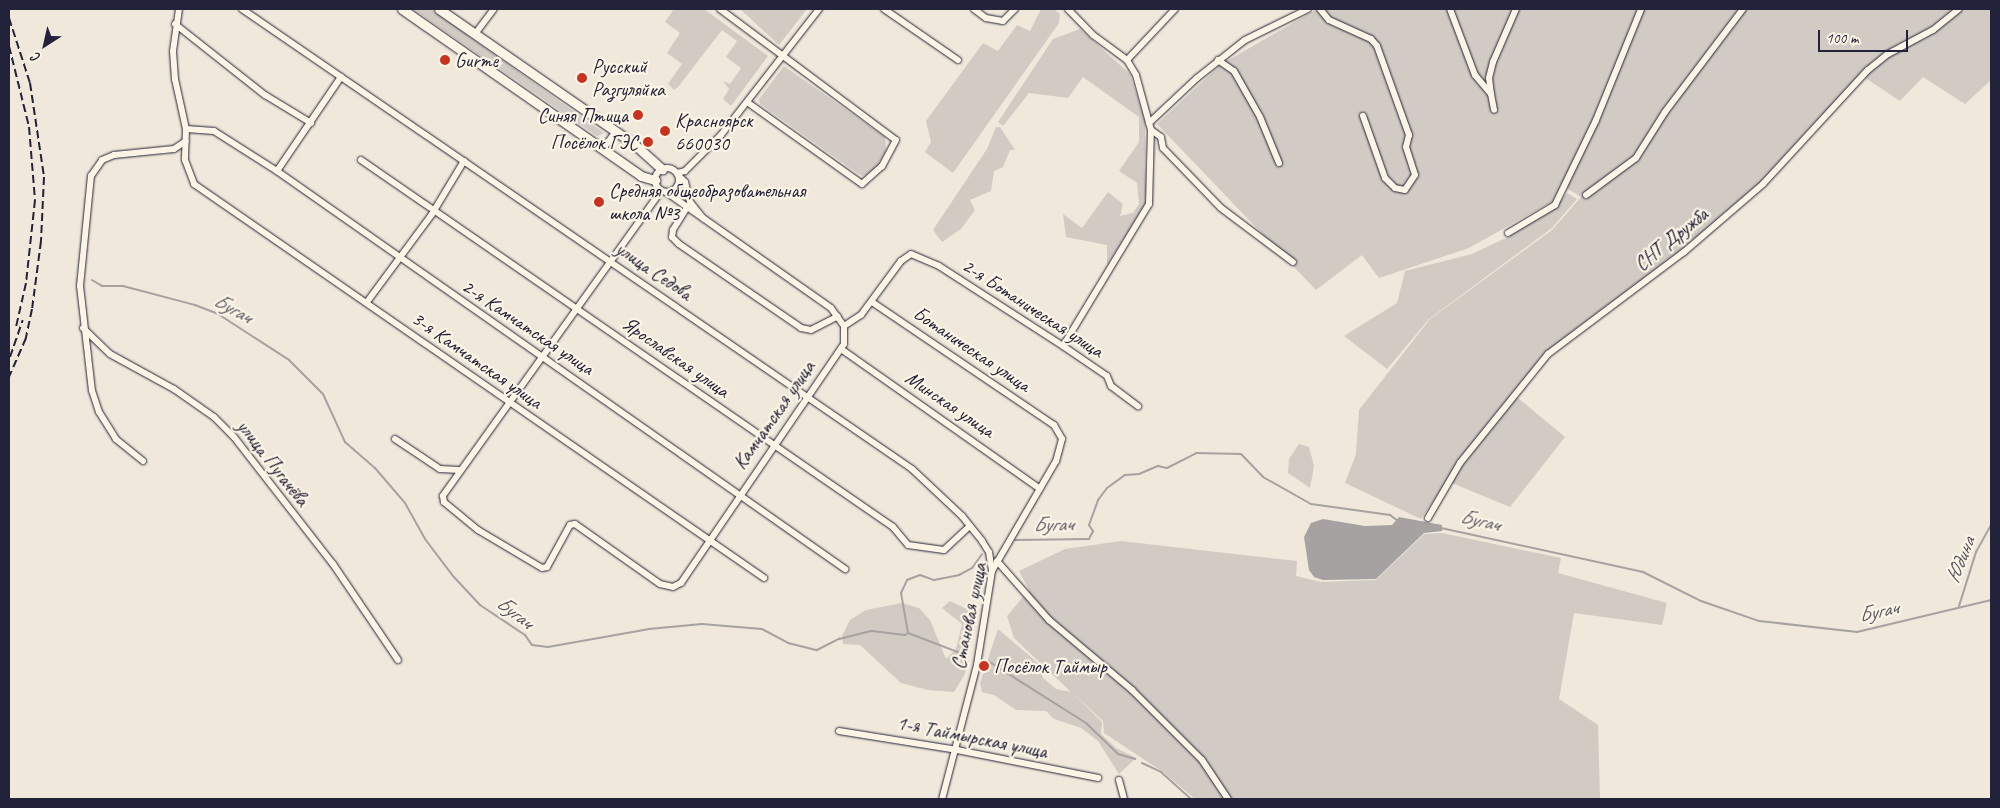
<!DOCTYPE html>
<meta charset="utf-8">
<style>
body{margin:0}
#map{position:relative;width:2000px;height:808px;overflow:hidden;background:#efe8db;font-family:Caveat,sans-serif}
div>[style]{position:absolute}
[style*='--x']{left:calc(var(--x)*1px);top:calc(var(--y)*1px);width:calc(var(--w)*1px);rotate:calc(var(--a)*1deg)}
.green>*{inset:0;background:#d1cbc3}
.water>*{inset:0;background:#a6a2a2}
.stream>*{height:2px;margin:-1px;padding:0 1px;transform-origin:1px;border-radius:1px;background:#a6a2a2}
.roads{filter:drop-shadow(0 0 1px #22223b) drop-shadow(0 0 1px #22223b)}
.street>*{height:6px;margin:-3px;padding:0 3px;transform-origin:3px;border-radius:3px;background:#fcf5e5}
.street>.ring{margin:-3px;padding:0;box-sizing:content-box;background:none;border:6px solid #fcf5e5;border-radius:50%}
.secondary>*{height:9px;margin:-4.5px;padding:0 4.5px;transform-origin:4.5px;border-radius:4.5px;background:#fcf5e5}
.rail>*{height:2px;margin-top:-1px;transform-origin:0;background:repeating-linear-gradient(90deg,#22223b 0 8px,transparent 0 12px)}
.dots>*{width:14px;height:14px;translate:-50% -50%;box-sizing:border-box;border:2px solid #fcf5e5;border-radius:50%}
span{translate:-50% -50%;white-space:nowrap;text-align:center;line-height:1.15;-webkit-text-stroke:4.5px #fcf5e5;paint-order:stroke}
.poi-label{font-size:20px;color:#22223b}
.left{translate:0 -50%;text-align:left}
.right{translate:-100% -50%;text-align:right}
.street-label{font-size:20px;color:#22223b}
.water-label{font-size:21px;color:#575564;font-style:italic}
.frame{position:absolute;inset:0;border:10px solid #22223b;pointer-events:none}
.north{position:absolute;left:20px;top:20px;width:50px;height:50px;-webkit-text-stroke:4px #fcf5e5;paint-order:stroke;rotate:215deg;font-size:14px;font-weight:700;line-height:20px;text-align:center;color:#22223b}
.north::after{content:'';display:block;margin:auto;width:18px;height:22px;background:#22223b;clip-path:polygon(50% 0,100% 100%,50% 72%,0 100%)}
.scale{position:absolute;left:1818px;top:30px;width:90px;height:22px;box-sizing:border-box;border:2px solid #22223b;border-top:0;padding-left:6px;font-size:15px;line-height:18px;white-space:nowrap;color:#22223b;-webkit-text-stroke:4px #fcf5e5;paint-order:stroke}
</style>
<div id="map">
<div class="green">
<i style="clip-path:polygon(413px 9px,431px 9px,604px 133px,597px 136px)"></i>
<i style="clip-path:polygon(674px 9px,704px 9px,768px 56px,731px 106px,723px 99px,729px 89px,723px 81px,730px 84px,741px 68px,726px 57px,737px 41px,722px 30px,678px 87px,674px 90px,668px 84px,682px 64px,667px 53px,680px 33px,665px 22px)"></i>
<i style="clip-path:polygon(740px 9px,807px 9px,779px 45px)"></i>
<i style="clip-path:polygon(1041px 9px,1054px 9px,1060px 14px,1059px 23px,953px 173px,925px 152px,931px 142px,926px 121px,983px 43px,998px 51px,1017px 25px,1030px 31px)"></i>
<i style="clip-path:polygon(1317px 9px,1991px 9px,1991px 80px,1965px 104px,1923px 77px,1900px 101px,1861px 75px,1762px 182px,1686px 248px,1545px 354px,1512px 393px,1565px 437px,1510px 507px,1447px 481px,1421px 519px,1345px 483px,1356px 454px,1359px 410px,1430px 319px,1552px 230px,1581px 197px,1562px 185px,1553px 201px,1469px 248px,1379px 278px,1362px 255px,1316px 290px,1157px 124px,1220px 65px)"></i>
<i style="clip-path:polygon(1080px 29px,1130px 74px,1145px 121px,1146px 204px,1107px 265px,1107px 245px,1066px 237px,1063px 214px,1082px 228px,1108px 192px,1123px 204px,1120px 216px,1133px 213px,1139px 204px,1137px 183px,1119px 171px,1139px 142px,1139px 117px,1083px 77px,1068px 98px,1029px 93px,1003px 126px,998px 122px,1053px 39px)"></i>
<i style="clip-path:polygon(784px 66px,885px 137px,886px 151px,874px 171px,863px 176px,857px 173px,760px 104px,759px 99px)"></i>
<i style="clip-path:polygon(996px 127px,1000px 127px,1015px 150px,1010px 150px,1003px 167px,994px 171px,991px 191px,970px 200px,975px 210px,961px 229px,942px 242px,933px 230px,987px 149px)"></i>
<i style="clip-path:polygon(1567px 193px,1577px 199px,1552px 228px,1429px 319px,1387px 369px,1344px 336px,1397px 303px,1405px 271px,1472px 254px,1510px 236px,1556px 206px)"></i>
<i style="clip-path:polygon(1299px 444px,1309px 447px,1314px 466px,1310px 488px,1288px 473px,1289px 459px)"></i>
<i style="clip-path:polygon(1442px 533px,1561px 558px,1558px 573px,1667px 603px,1662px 625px,1574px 613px,1559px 699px,1598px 725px,1600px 799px,1195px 799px,1163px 772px,1104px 733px,1103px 721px,1072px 692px,1102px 722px,1101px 734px,1116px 748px,1136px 758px,1119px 774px,1098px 741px,1081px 728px,1054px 719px,1046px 711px,1016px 710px,994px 695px,982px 692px,980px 683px,998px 629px,1038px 663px,1043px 678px,1056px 689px,1071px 692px,1014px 638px,1007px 616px,1029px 590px,1019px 571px,1065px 549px,1121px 541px,1297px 561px,1296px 576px,1321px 582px,1376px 580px,1424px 534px)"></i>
<i style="clip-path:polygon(950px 601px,975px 613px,965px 674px,954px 692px,928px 690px,901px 683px,860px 645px,843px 644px,842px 636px,850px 620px,866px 610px,902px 603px,919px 608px,930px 620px,946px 659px,956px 649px,962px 624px,942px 608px)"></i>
</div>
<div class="water">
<i style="clip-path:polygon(1399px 517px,1442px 525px,1442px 531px,1424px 533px,1376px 579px,1323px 580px,1314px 577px,1309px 570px,1304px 537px,1311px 523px,1323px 519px,1365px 526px,1392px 525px)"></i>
</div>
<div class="stream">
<i style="--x:92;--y:280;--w:12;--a:31"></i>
<i style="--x:102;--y:286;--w:21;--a:0"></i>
<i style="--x:123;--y:286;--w:74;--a:14.8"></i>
<i style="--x:195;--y:305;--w:25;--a:21"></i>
<i style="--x:218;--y:314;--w:85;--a:32.9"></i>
<i style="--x:289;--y:360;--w:48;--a:45"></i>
<i style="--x:323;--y:394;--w:53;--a:65.4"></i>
<i style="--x:345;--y:442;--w:40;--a:41"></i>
<i style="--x:375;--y:468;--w:46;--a:49.4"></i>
<i style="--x:405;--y:503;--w:41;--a:60.9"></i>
<i style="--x:425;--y:539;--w:46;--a:52.9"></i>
<i style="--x:453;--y:576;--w:40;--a:47"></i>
<i style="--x:480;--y:605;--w:54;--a:33.7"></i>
<i style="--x:525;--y:635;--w:12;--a:55"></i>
<i style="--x:532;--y:645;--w:16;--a:7"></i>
<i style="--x:548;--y:647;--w:103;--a:-10.1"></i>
<i style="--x:649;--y:629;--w:53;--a:-5.4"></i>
<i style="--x:702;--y:624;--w:60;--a:4.8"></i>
<i style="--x:762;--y:629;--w:30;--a:28"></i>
<i style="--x:788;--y:643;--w:30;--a:14"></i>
<i style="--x:817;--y:650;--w:25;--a:-27"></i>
<i style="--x:839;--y:639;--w:34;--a:-14"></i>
<i style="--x:872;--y:631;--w:33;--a:7"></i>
<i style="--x:905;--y:635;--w:4;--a:-34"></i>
<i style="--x:908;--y:633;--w:41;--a:-99.9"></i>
<i style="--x:901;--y:593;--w:14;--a:-65"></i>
<i style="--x:907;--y:580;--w:14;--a:-21"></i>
<i style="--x:920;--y:575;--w:15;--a:20"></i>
<i style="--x:934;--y:580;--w:25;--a:-11"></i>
<i style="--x:959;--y:575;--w:15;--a:-28"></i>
<i style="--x:972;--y:568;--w:17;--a:-54"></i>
<i style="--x:1441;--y:528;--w:207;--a:12.3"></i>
<i style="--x:1643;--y:572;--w:65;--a:26.6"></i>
<i style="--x:1701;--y:601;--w:61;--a:19"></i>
<i style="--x:1759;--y:621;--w:99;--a:6.4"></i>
<i style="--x:1857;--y:632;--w:138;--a:-13.4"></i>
<i style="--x:1015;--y:540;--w:74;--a:-0.8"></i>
<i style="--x:1089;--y:539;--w:9;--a:-63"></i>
<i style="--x:1093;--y:531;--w:7;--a:-124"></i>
<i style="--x:1089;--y:525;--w:27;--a:-70"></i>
<i style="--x:1098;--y:500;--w:15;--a:-53"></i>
<i style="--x:1107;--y:488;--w:22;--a:-36"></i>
<i style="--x:1125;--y:475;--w:14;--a:-4"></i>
<i style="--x:1139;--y:474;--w:21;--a:-23"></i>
<i style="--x:1158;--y:466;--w:9;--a:13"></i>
<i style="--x:1167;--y:468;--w:33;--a:-27"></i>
<i style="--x:1196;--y:453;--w:45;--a:1.3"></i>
<i style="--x:1241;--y:454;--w:32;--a:46"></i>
<i style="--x:1263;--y:477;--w:55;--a:29.4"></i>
<i style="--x:1311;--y:504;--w:80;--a:7.9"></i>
<i style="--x:1390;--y:515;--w:10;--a:37"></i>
<i style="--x:1959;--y:606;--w:57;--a:-72.5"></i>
<i style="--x:1976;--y:552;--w:31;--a:-61"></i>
<i style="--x:908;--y:633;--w:64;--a:21"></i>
<i style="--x:988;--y:661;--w:116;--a:32.3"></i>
<i style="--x:1086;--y:723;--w:45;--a:44.1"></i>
<i style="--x:1118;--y:754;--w:18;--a:16"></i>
<i style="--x:1142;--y:763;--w:21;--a:25"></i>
<i style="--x:1161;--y:772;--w:40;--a:42"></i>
</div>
<div class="roads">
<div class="street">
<i style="--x:179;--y:9;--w:42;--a:98.1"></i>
<i style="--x:173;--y:51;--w:28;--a:86"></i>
<i style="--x:175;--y:79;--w:51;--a:77.6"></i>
<i style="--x:186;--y:129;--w:31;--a:92"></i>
<i style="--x:185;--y:160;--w:26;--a:69"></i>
<i style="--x:194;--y:184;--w:693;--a:34.65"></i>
<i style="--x:242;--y:9;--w:813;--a:34.47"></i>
<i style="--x:912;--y:469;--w:69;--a:43.2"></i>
<i style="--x:962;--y:516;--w:32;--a:51"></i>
<i style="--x:982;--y:541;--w:13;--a:58"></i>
<i style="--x:989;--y:552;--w:19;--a:81"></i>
<i style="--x:720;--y:9;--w:219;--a:36.7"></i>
<i style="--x:896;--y:140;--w:30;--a:118"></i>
<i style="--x:882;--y:166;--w:27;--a:138"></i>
<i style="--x:862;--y:184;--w:141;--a:-144.5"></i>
<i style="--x:884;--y:9;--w:90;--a:34.6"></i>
<i style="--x:974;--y:9;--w:15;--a:37"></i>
<i style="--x:986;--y:18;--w:17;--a:10"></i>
<i style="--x:1003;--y:21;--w:17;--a:-45"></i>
<i style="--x:1320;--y:9;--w:14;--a:51"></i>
<i style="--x:1329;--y:20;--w:46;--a:24.3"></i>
<i style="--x:1371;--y:39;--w:9;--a:49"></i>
<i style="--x:1377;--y:46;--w:95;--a:70.2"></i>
<i style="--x:1409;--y:135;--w:12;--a:104"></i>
<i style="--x:1406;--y:147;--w:29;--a:72"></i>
<i style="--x:1415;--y:175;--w:18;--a:124"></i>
<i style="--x:1405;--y:190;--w:10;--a:-169"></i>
<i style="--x:1395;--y:188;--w:14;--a:-135"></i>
<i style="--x:1385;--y:178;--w:66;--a:-109.5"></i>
<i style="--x:1450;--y:9;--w:71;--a:69.3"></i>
<i style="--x:1475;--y:75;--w:25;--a:50"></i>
<i style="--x:1491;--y:94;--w:16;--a:79"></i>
<i style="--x:175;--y:24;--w:115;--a:38.3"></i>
<i style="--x:265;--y:95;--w:54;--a:31.3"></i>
<i style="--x:475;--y:34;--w:31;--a:-53"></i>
<i style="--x:1127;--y:60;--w:70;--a:-46.7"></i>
<i style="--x:1218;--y:60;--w:19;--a:35"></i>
<i style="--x:1234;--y:71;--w:53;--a:60.5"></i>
<i style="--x:1260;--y:117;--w:50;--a:67.6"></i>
<i style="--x:1491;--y:94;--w:16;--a:-97"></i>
<i style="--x:1489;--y:78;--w:16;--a:-76"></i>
<i style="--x:1493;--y:62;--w:58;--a:-66.5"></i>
<i style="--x:1149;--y:123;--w:66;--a:-43.2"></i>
<i style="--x:1197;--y:78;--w:61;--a:-38.4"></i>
<i style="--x:1245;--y:40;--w:70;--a:-26.2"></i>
<i style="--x:186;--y:129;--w:28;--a:4"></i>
<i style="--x:214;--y:131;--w:75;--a:32.4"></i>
<i style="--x:277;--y:171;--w:694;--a:35.02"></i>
<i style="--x:1151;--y:130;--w:12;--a:35"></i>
<i style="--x:1161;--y:137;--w:11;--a:80"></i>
<i style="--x:1163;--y:148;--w:83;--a:46"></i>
<i style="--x:1221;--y:208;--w:90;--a:36.9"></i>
<i style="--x:603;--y:149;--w:22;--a:-54"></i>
<i style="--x:361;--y:160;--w:646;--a:34.6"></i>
<i style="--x:893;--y:527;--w:23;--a:50"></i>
<i style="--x:908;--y:545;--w:36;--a:8"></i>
<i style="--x:944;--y:550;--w:35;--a:-43"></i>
<i class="ring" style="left:655px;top:168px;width:18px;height:18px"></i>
<i style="--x:277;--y:171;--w:114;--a:-55.8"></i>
<i style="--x:677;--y:173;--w:8;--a:-14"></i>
<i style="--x:685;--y:171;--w:51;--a:-45"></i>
<i style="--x:721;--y:135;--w:160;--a:-52.1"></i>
<i style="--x:678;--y:175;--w:10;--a:45"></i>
<i style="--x:685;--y:182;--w:21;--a:76"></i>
<i style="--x:690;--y:202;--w:21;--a:51"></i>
<i style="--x:661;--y:191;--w:375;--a:125.6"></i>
<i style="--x:443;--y:496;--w:6;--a:81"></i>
<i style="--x:444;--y:502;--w:44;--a:39.5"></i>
<i style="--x:478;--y:530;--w:74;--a:30.7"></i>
<i style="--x:542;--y:568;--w:5;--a:-11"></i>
<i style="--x:547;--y:567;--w:48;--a:-61.3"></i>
<i style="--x:570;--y:525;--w:5;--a:-11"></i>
<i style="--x:575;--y:524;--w:104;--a:35.2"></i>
<i style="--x:660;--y:584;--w:13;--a:13"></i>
<i style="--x:673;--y:587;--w:9;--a:-27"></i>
<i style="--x:681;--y:583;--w:289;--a:-55.7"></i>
<i style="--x:844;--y:344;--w:18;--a:-90"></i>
<i style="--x:844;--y:326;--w:22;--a:-126"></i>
<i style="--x:831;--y:308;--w:202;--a:-144.9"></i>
<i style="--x:1586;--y:195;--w:62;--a:-36.5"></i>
<i style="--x:1636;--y:158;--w:54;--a:-57.8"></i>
<i style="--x:1665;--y:112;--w:129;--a:-52.9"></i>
<i style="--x:686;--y:209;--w:25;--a:122"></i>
<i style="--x:673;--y:230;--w:7;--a:98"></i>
<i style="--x:672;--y:237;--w:10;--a:45"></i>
<i style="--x:679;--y:244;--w:148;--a:34.5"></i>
<i style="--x:801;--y:328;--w:10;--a:11"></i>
<i style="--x:811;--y:330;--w:30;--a:-27"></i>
<i style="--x:1508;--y:233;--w:55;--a:-30.8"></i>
<i style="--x:1555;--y:205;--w:94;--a:-64.2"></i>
<i style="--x:1596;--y:120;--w:120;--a:-67.9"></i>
<i style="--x:367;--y:302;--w:109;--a:-53.5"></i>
<i style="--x:432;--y:214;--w:62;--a:-58.9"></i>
<i style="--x:872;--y:302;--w:220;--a:34.1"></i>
<i style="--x:1054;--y:425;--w:16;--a:60"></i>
<i style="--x:1062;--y:439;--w:23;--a:105"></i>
<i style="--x:1056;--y:461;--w:127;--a:120.2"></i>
<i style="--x:992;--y:571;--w:95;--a:99.1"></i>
<i style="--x:977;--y:665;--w:138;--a:104.6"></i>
<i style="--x:844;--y:326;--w:20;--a:-33"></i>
<i style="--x:861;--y:315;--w:67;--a:-53.5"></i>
<i style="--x:901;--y:261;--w:12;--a:-35"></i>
<i style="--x:911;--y:254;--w:30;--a:23"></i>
<i style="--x:939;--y:266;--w:148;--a:32.8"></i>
<i style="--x:1063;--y:346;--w:53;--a:34.3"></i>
<i style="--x:1107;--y:376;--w:11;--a:68"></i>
<i style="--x:1111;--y:386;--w:34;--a:37"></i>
<i style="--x:83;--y:328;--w:37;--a:44"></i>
<i style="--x:110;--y:354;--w:73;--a:28.7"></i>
<i style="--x:174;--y:389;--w:49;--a:35"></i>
<i style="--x:214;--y:417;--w:28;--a:45"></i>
<i style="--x:234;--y:437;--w:161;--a:52.1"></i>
<i style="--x:333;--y:564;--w:116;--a:55.9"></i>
<i style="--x:1063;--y:346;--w:166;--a:-58.8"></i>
<i style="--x:1149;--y:204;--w:74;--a:-88.5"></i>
<i style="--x:1151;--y:130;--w:57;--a:-105.3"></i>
<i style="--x:1136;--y:75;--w:17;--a:-121"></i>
<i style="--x:1127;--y:60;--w:42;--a:-143.7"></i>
<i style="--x:1093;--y:35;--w:36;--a:-134"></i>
<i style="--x:841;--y:349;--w:243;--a:35.1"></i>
<i style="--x:395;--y:439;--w:54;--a:33.7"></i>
<i style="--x:440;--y:469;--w:19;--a:3"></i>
<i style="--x:143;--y:461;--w:35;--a:-141"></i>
<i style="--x:116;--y:439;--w:32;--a:-122"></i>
<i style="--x:99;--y:412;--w:22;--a:-108"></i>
<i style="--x:92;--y:391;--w:106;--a:-96.5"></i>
<i style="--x:80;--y:286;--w:111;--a:-84.3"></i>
<i style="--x:91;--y:176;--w:19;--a:-55"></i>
<i style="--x:102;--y:160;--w:13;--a:-23"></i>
<i style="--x:114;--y:155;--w:60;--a:-5.7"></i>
<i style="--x:174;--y:149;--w:14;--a:-34"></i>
<i style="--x:1428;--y:518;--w:64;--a:-59.8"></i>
<i style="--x:1460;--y:463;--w:140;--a:-51.1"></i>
<i style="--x:1548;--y:354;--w:170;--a:-36.9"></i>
<i style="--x:1684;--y:252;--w:104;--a:-40.7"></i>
<i style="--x:1763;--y:184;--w:155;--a:-47.4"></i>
<i style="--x:1868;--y:70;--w:26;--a:-39"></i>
<i style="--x:1888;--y:54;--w:51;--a:-28.1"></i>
<i style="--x:1933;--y:30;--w:33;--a:-39"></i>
<i style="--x:997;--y:561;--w:79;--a:48.6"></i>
<i style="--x:1049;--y:620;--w:109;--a:40.1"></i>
<i style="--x:1132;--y:690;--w:99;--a:45"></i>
<i style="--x:1202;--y:760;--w:47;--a:56.3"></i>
<i style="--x:839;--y:731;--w:120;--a:9.1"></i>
<i style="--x:957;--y:750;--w:144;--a:11.2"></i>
<i style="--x:1119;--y:780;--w:20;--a:75"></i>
</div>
<div class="secondary">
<i style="--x:402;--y:9;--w:292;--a:34.9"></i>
<i style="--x:641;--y:176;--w:15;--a:16"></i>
<i style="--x:439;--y:9;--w:237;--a:34.7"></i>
<i style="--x:634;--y:144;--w:38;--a:42"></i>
</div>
</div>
<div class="rail">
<i style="--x:9;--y:18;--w:68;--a:72.1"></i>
<i style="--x:30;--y:83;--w:95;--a:81.5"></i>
<i style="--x:44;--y:177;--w:64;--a:92.7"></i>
<i style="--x:41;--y:241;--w:69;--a:97.5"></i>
<i style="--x:32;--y:309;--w:30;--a:102"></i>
<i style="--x:26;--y:338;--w:43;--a:113.6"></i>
<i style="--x:9;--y:46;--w:83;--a:76.1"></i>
<i style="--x:29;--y:127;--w:73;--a:85.3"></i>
<i style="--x:35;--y:200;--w:83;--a:96.2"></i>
<i style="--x:26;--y:283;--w:45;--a:102.8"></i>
<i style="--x:10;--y:357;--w:39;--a:-71"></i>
</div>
<div class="dots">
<i style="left:445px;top:60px;background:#c8321e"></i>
<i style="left:582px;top:78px;background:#c8321e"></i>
<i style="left:638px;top:115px;background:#c8321e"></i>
<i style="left:665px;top:131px;background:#c8321e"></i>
<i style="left:648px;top:142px;background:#c8321e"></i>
<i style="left:599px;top:202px;background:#c8321e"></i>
<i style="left:984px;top:666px;background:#c8321e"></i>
</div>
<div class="poi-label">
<span class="left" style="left:455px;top:60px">Gurme</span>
<span class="left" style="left:592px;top:78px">Русский<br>Разгуляйка</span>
<span class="right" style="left:628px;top:115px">Синяя Птица</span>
<span class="left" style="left:675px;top:132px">Красноярск<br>660030</span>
<span class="right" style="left:638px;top:142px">Посёлок ГЭС</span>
<span class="left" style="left:609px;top:202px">Средняя общеобразовательная<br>школа №3</span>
<span class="left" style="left:994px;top:666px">Посёлок Таймыр</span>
</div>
<div class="street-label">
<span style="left:1671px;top:239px;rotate:-39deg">СНТ Дружба</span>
<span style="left:654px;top:271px;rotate:34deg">улица Седова</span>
<span style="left:1033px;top:308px;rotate:33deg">2-я Ботаническая улица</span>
<span style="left:528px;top:327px;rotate:34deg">2-я Камчатская улица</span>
<span style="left:972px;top:349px;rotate:34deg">Ботаническая улица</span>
<span style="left:676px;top:357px;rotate:35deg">Ярославская улица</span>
<span style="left:477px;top:360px;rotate:35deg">3-я Камчатская улица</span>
<span style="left:950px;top:404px;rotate:34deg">Минская улица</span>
<span style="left:774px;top:415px;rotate:-55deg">Камчатская улица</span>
<span style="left:273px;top:463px;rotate:52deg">улица Пугачёва</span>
<span style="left:969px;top:616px;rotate:-78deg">Становая улица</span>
<span style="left:972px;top:737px;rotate:11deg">1-я Таймырская улица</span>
</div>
<div class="water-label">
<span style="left:233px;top:308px;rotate:29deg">Бугач</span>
<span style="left:1480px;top:520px;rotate:13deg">Бугач</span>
<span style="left:1053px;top:524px;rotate:-1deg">Бугач</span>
<span style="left:1960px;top:560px;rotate:-69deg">Юдина</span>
<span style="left:1878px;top:611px;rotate:-12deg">Бугач</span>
<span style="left:515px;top:612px;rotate:37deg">Бугач</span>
</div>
<div class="frame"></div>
<div class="north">С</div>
<div class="scale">100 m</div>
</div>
